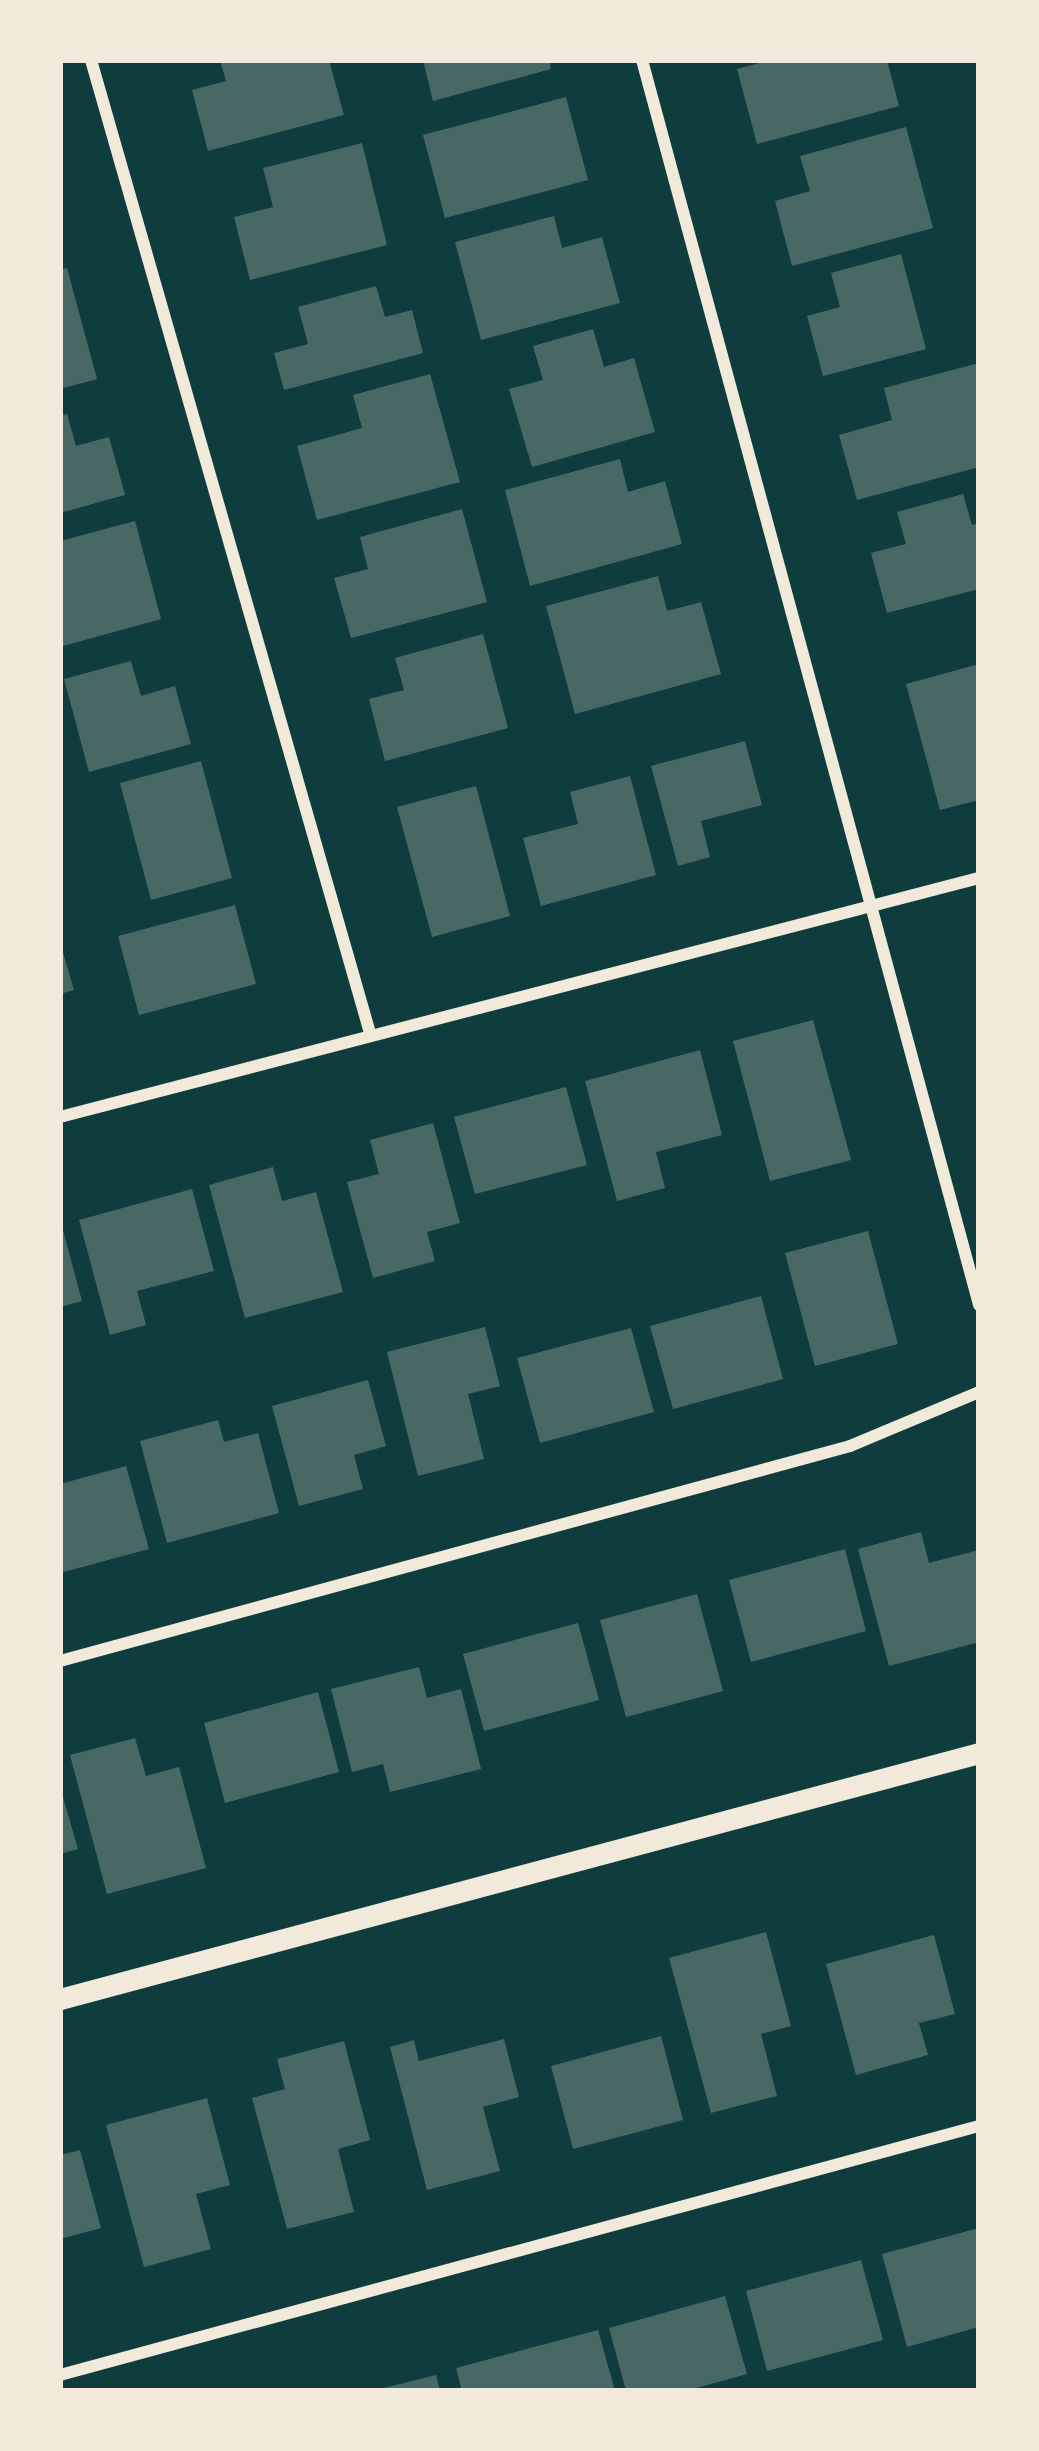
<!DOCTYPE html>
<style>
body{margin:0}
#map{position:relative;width:1039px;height:2451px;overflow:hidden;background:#0f3d3e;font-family:Georgia,serif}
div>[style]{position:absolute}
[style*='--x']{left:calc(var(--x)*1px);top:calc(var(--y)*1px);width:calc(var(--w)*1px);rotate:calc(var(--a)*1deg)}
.building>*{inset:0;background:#486865}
.minor>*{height:12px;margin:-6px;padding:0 6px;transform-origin:6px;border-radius:6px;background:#f1e9da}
.tertiary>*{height:21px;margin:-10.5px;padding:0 10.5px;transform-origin:10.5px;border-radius:10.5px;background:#f1e9da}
span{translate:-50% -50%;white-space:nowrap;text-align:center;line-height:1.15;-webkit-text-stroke:9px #f1e9da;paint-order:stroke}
.frame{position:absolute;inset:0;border:63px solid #f1e9da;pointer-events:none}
</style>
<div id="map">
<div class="building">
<i style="clip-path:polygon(220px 60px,329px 60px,344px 115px,208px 151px,192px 90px,226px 81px)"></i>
<i style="clip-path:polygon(423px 60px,549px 60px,551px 69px,433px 101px)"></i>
<i style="clip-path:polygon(771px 60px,887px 60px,899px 106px,757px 144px,737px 69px)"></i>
<i style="clip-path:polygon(566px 97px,588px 180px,445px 218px,423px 135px)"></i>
<i style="clip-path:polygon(906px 127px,933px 228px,792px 266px,775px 201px,810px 191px,800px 156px)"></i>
<i style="clip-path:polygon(362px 143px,387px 245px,250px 280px,234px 217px,273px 207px,263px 168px)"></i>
<i style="clip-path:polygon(554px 216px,562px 248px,602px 237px,620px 303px,481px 340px,455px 242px)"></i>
<i style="clip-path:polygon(901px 254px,926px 349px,823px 376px,807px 316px,840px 307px,831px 273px)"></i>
<i style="clip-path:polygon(67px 268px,97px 379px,60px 389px,60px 270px)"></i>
<i style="clip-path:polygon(376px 286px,385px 317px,412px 310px,423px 353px,284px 390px,274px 353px,308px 344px,298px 307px)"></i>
<i style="clip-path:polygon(593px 329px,604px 367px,634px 358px,655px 432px,532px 467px,509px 389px,543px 380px,533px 346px)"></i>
<i style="clip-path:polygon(979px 363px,979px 467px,857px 500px,839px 435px,892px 420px,884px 388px)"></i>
<i style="clip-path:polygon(430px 374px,460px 482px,317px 520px,297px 446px,362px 428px,353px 395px)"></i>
<i style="clip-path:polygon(67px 414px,76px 446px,109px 437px,125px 495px,60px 513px,60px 416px)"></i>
<i style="clip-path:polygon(620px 459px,628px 492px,665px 481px,682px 544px,530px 586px,505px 490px)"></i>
<i style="clip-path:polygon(963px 494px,972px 525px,979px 523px,979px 589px,887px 613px,871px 553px,906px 544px,897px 512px)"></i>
<i style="clip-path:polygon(462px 509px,487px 602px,351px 638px,334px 578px,368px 569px,360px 537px)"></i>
<i style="clip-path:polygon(135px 521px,161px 619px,63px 646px,60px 541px)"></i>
<i style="clip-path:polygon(658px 576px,667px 611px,701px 602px,721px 674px,575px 714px,546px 606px)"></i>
<i style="clip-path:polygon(483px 634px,508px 728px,385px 761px,369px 699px,404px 690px,395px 658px)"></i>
<i style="clip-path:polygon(131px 661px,141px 696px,175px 686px,191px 744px,89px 772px,64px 679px)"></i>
<i style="clip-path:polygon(979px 664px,979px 800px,940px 810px,906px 684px)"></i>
<i style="clip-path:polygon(745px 741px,762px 805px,701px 821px,710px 857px,678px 866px,651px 766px)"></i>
<i style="clip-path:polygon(201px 761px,232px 878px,151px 900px,120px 783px)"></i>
<i style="clip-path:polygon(630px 776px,656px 875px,541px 906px,523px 838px,578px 824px,570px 792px)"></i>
<i style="clip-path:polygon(476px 786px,510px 916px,432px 937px,397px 807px)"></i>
<i style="clip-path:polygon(235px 905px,256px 984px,139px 1015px,118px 936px)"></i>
<i style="clip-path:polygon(60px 942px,74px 990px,60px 994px)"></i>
<i style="clip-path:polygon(813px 1020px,851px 1160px,770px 1181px,733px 1041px)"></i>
<i style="clip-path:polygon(700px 1050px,722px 1135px,656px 1152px,665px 1188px,617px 1201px,585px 1081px)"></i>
<i style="clip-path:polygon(566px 1087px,587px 1165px,475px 1194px,454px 1117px)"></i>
<i style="clip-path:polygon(433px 1123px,460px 1223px,427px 1232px,435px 1261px,373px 1278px,347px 1182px,379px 1174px,370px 1140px)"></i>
<i style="clip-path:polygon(273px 1167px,282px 1201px,316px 1192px,343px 1292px,245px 1318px,209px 1185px)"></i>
<i style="clip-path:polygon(192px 1189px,214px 1271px,137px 1291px,146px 1325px,110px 1335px,79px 1220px)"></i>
<i style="clip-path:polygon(61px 1223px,82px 1301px,60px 1307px,60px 1224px)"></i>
<i style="clip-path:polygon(868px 1231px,898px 1344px,815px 1366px,785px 1253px)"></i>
<i style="clip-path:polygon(761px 1296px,783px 1379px,673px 1409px,650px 1326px)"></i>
<i style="clip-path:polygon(485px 1327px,500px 1386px,468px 1394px,484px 1459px,418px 1476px,387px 1352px)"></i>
<i style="clip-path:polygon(631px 1328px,654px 1412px,540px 1443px,517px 1358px)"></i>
<i style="clip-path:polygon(368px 1380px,386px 1446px,354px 1455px,363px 1489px,299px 1506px,272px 1406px)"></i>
<i style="clip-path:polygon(218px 1420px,224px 1442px,258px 1433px,279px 1513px,167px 1543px,140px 1441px)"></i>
<i style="clip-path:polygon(126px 1466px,149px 1549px,60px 1573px,60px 1484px)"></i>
<i style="clip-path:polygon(921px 1532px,929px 1563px,979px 1550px,979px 1642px,889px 1666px,858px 1549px)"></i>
<i style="clip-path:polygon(845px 1549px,866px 1631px,751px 1662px,729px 1580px)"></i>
<i style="clip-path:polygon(697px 1594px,723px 1691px,626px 1717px,600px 1620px)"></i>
<i style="clip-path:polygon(578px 1623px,599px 1700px,484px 1731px,463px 1654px)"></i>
<i style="clip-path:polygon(419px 1667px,427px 1698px,461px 1689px,481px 1769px,390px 1792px,383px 1764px,352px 1772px,331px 1689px)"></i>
<i style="clip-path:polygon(318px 1692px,339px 1772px,225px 1803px,204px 1723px)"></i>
<i style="clip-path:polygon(135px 1738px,146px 1776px,179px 1767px,206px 1868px,107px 1894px,70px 1755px)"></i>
<i style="clip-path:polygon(60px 1787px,78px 1849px,60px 1854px)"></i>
<i style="clip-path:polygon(766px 1932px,791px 2026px,761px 2034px,777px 2096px,711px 2113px,669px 1958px)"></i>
<i style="clip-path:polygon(934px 1935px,955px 2014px,919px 2023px,928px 2055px,856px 2075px,826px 1964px)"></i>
<i style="clip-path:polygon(661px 2036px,683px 2120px,573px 2149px,551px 2066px)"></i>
<i style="clip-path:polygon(504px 2039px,519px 2097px,483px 2107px,500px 2171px,427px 2190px,390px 2047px,414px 2040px,419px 2061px)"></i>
<i style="clip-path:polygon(344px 2041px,370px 2140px,338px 2149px,354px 2212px,287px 2229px,252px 2098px,285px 2089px,277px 2059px)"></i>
<i style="clip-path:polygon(207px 2098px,230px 2185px,196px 2194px,211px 2249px,144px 2267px,106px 2125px)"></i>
<i style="clip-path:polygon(80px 2150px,101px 2228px,60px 2239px,60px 2155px)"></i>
<i style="clip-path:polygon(979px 2228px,979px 2327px,907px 2347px,882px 2254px)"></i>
<i style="clip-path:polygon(861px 2260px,883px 2340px,767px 2371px,746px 2291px)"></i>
<i style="clip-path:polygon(725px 2296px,747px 2374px,685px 2391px,626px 2391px,609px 2328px)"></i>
<i style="clip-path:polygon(598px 2330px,615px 2391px,462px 2391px,456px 2368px)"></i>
<i style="clip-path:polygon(436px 2375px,440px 2391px,380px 2391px,380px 2389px)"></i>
</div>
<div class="minor">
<i style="--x:91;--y:60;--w:1012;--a:74"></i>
<i style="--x:642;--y:60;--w:1290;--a:74.85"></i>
<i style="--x:60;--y:1117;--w:950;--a:-14.58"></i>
<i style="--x:60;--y:1661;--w:819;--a:-15.22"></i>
<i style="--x:850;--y:1446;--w:140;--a:-22.7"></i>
<i style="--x:60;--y:2375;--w:952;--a:-15.16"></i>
</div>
<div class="tertiary">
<i style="--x:60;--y:1999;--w:951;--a:-14.99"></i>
</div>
<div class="frame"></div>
</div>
